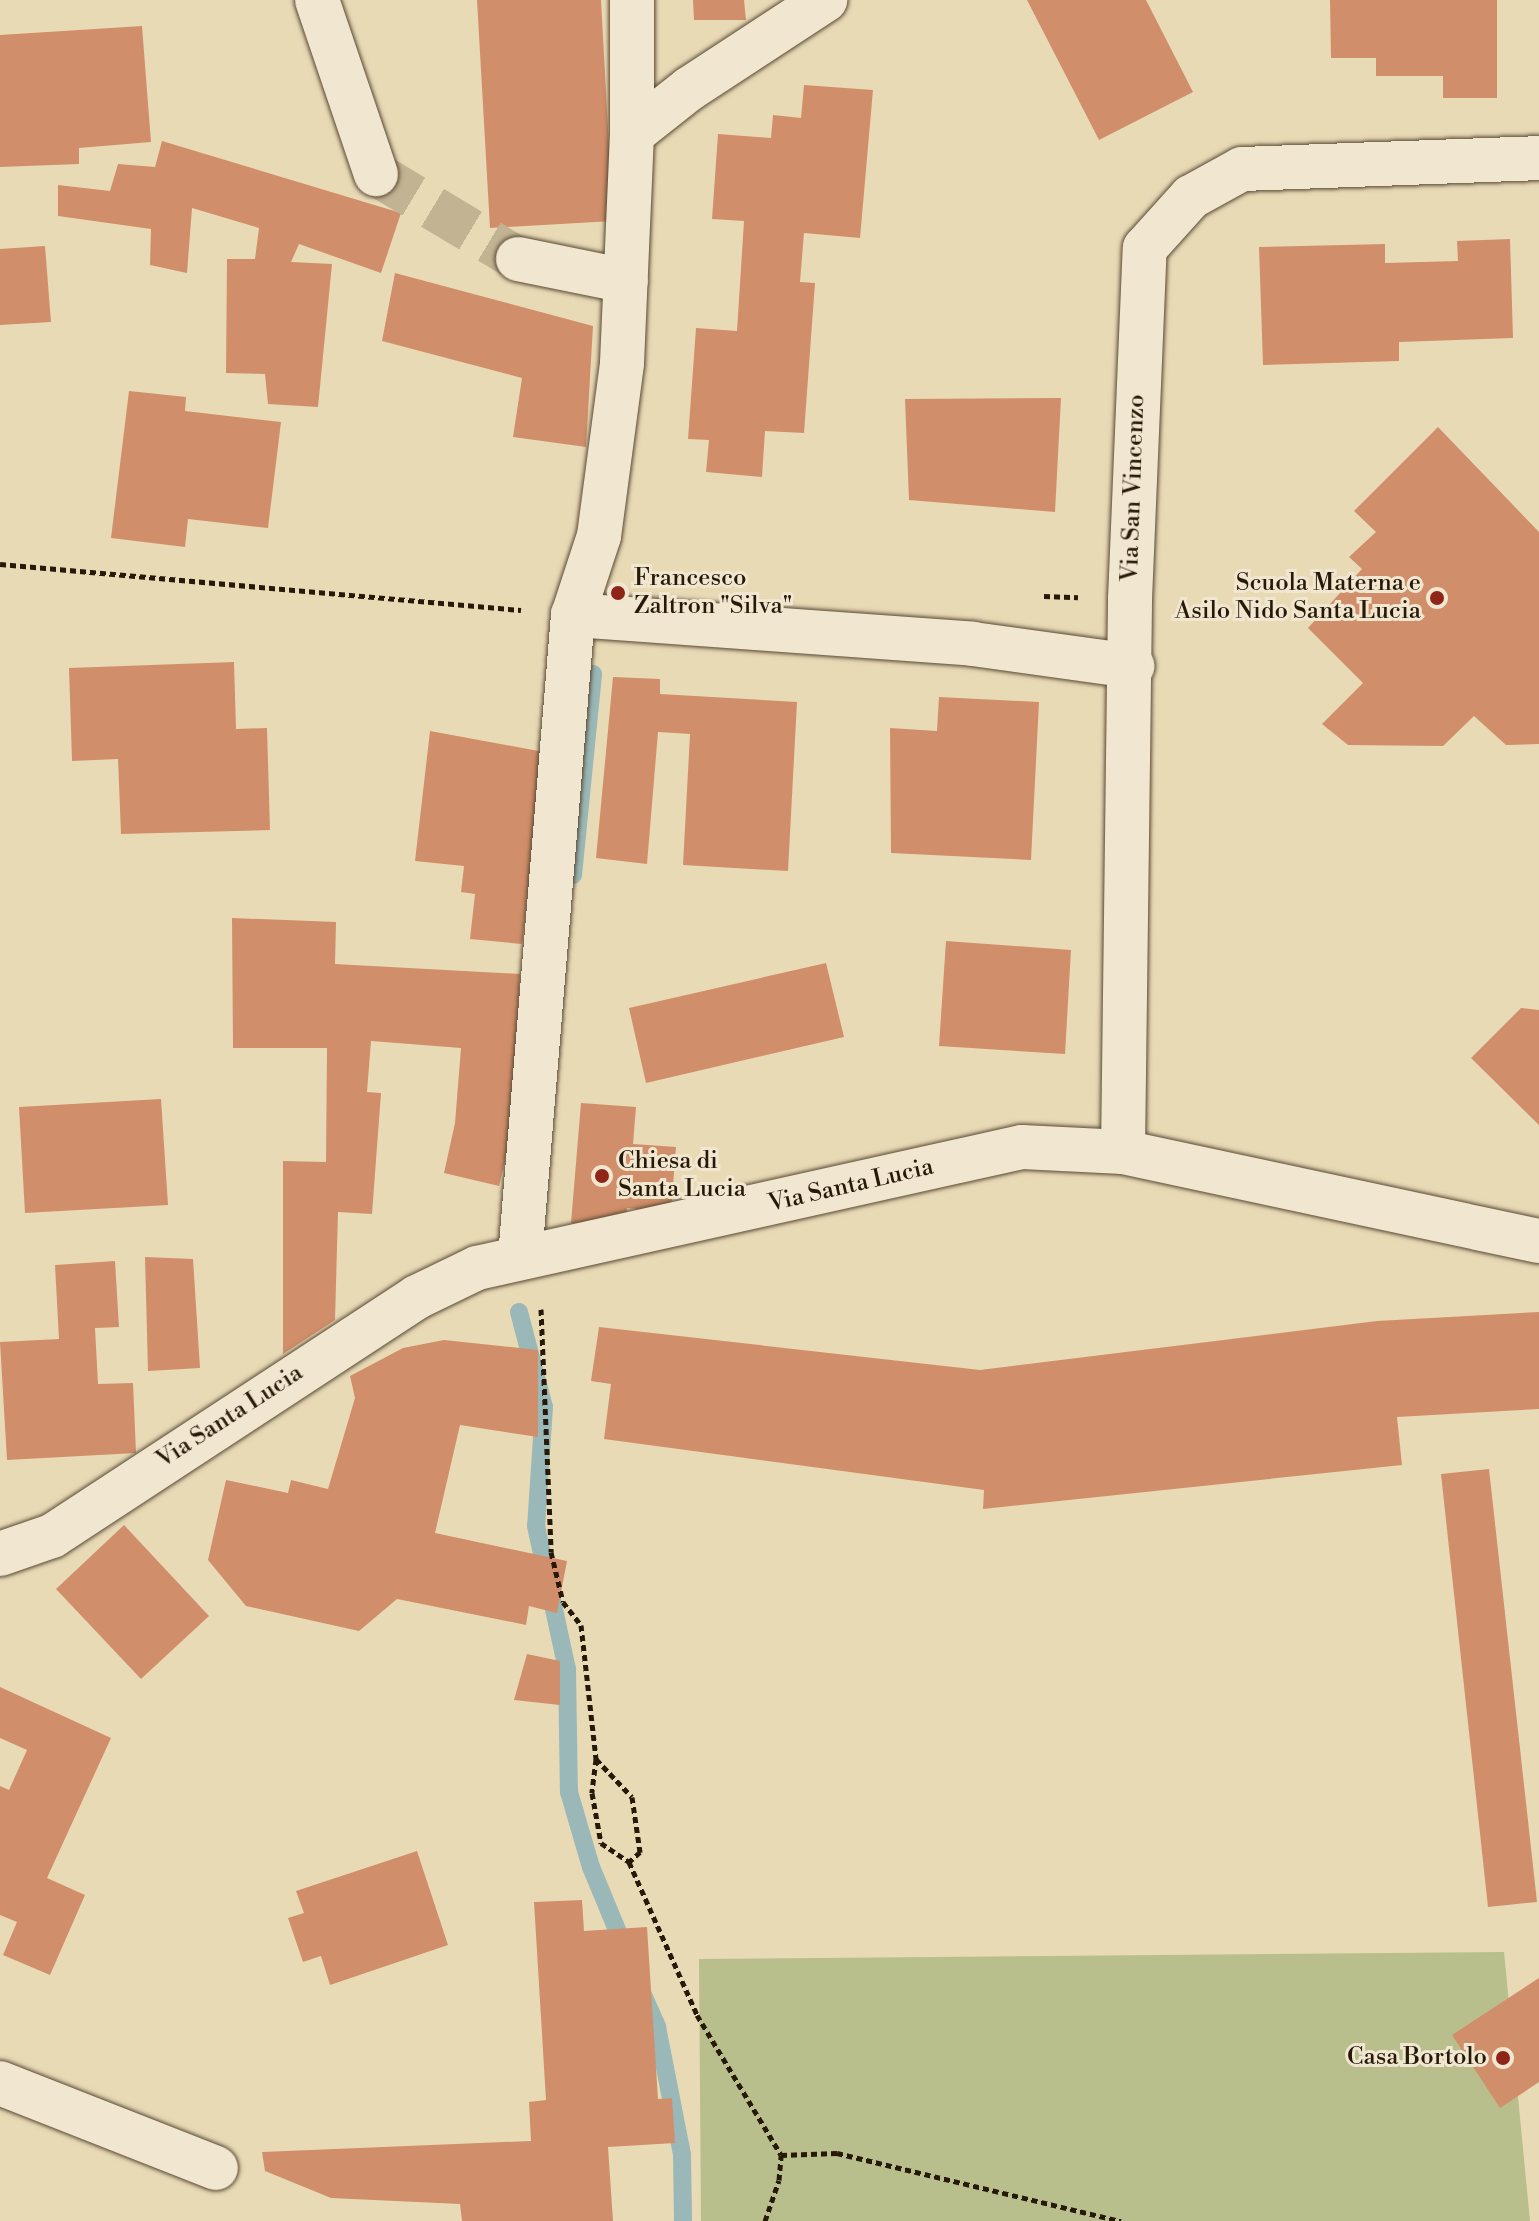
<!DOCTYPE html>
<style>
body{margin:0}
#map{position:relative;width:1539px;height:2221px;overflow:hidden;background:#e9dab6;font-family:"Libre Bodoni",serif}
div>[style]{position:absolute}
[style*='--x']{left:calc(var(--x)*1px);top:calc(var(--y)*1px);width:calc(var(--w)*1px);rotate:calc(var(--a)*1deg)}
.green>*{inset:0;background:#b8bf8d}
.stream>*{height:18px;margin:-9px;padding:0 9px;transform-origin:9px;border-radius:9px;background:#9ab8b7}
.building>*{inset:0;background:#d18e6a}
.street-tunnel>*{height:44px;margin-top:-22px;transform-origin:0;background:repeating-linear-gradient(90deg,#c2b393 0 44px,transparent 0 66px)}
.path>*{height:5px;margin-top:-2.5px;transform-origin:0;background:repeating-linear-gradient(90deg,#271908 0 6px,transparent 0 10px)}
.roads{filter:drop-shadow(0 0 2px #584934) drop-shadow(0 0 2px #584934)}
.street>*{height:44px;margin:-22px;padding:0 22px;transform-origin:22px;border-radius:22px;background:#f1e7d0}
.dots>*{width:22px;height:22px;translate:-50% -50%;box-sizing:border-box;border:4px solid #f1e7d0;border-radius:50%}
span{translate:-50% -50%;white-space:nowrap;text-align:center;line-height:1.15;-webkit-text-stroke:6px #f1e7d0;paint-order:stroke}
.street-label{font-size:24px;color:#271908}
.poi-label{font-size:24px;color:#271908}
.left{translate:0 -50%;text-align:left}
.right{translate:-100% -50%;text-align:right}
</style>
<div id="map">
<div class="green">
<i style="clip-path:polygon(1504px 1952px,1530px 2221px,701px 2221px,699px 1959px)"></i>
</div>
<div class="stream">
<i style="--x:573;--y:875;--w:202;--a:-84.3"></i>
<i style="--x:519;--y:1312;--w:98;--a:75.3"></i>
<i style="--x:544;--y:1407;--w:119;--a:93.8"></i>
<i style="--x:536;--y:1526;--w:146;--a:77.8"></i>
<i style="--x:567;--y:1669;--w:123;--a:89.1"></i>
<i style="--x:569;--y:1792;--w:78;--a:73.7"></i>
<i style="--x:591;--y:1867;--w:89;--a:67.5"></i>
<i style="--x:643;--y:1995;--w:35;--a:66"></i>
<i style="--x:657;--y:2027;--w:130;--a:78.9"></i>
<i style="--x:682;--y:2155;--w:66;--a:89.1"></i>
</div>
<div class="building">
<i style="clip-path:polygon(477px 0,601px 0,613px 221px,490px 228px)"></i>
<i style="clip-path:polygon(693px 0,744px 0,746px 20px,694px 20px)"></i>
<i style="clip-path:polygon(1027px 0,1146px 0,1193px 92px,1099px 140px)"></i>
<i style="clip-path:polygon(1330px 0,1497px 0,1497px 98px,1443px 98px,1443px 76px,1376px 76px,1376px 58px,1331px 58px)"></i>
<i style="clip-path:polygon(142px 26px,151px 142px,79px 148px,79px 164px,0 167px,0 35px)"></i>
<i style="clip-path:polygon(804px 85px,873px 90px,860px 238px,804px 233px,800px 282px,815px 283px,804px 433px,765px 431px,762px 477px,706px 472px,709px 440px,688px 439px,696px 328px,737px 331px,744px 221px,712px 219px,718px 134px,771px 138px,773px 115px,801px 118px)"></i>
<i style="clip-path:polygon(162px 141px,401px 213px,381px 273px,299px 244px,291px 262px,332px 264px,318px 407px,268px 404px,265px 374px,226px 373px,227px 259px,255px 259px,259px 228px,192px 208px,187px 273px,150px 265px,151px 229px,58px 216px,58px 185px,110px 191px,118px 164px,155px 167px)"></i>
<i style="clip-path:polygon(1510px 239px,1513px 338px,1399px 342px,1399px 361px,1263px 365px,1259px 247px,1385px 244px,1385px 263px,1458px 261px,1457px 241px)"></i>
<i style="clip-path:polygon(45px 246px,51px 322px,0 325px,0 249px)"></i>
<i style="clip-path:polygon(395px 273px,593px 326px,586px 447px,513px 437px,522px 378px,382px 341px)"></i>
<i style="clip-path:polygon(129px 391px,186px 397px,185px 411px,281px 422px,268px 528px,188px 519px,185px 547px,111px 538px)"></i>
<i style="clip-path:polygon(1061px 398px,1055px 512px,909px 500px,905px 399px)"></i>
<i style="clip-path:polygon(1438px 427px,1539px 532px,1539px 744px,1506px 745px,1474px 716px,1443px 746px,1348px 745px,1322px 724px,1363px 683px,1308px 628px,1362px 569px,1349px 557px,1376px 532px,1354px 511px)"></i>
<i style="clip-path:polygon(234px 662px,236px 729px,267px 728px,270px 830px,121px 834px,118px 759px,72px 761px,69px 668px)"></i>
<i style="clip-path:polygon(613px 677px,660px 679px,660px 694px,797px 702px,788px 871px,683px 865px,690px 734px,658px 732px,647px 864px,596px 858px)"></i>
<i style="clip-path:polygon(939px 697px,1039px 702px,1031px 860px,891px 853px,890px 728px,937px 731px)"></i>
<i style="clip-path:polygon(430px 731px,544px 752px,522px 944px,470px 939px,475px 894px,461px 892px,464px 866px,415px 861px)"></i>
<i style="clip-path:polygon(232px 918px,336px 922px,335px 964px,520px 974px,512px 1131px,499px 1186px,444px 1173px,455px 1123px,461px 1048px,371px 1041px,367px 1092px,381px 1093px,372px 1214px,338px 1212px,335px 1320px,283px 1354px,283px 1161px,326px 1162px,327px 1048px,233px 1048px)"></i>
<i style="clip-path:polygon(946px 941px,1071px 950px,1065px 1054px,939px 1046px)"></i>
<i style="clip-path:polygon(826px 963px,844px 1037px,646px 1083px,629px 1008px)"></i>
<i style="clip-path:polygon(1521px 1008px,1539px 1010px,1539px 1125px,1471px 1058px)"></i>
<i style="clip-path:polygon(161px 1099px,168px 1205px,25px 1213px,19px 1107px)"></i>
<i style="clip-path:polygon(581px 1103px,636px 1107px,633px 1144px,676px 1147px,671px 1212px,627px 1208px,626px 1227px,571px 1223px)"></i>
<i style="clip-path:polygon(145px 1257px,193px 1259px,200px 1368px,148px 1371px)"></i>
<i style="clip-path:polygon(115px 1261px,119px 1327px,95px 1328px,98px 1384px,133px 1383px,136px 1453px,7px 1460px,0 1342px,59px 1339px,55px 1265px)"></i>
<i style="clip-path:polygon(1539px 1312px,1539px 1409px,1397px 1417px,1402px 1465px,983px 1509px,984px 1490px,604px 1439px,611px 1384px,591px 1381px,599px 1327px,980px 1370px,1377px 1321px)"></i>
<i style="clip-path:polygon(444px 1340px,538px 1350px,538px 1437px,460px 1425px,435px 1533px,567px 1561px,557px 1613px,529px 1606px,526px 1625px,397px 1599px,359px 1631px,246px 1606px,208px 1560px,226px 1480px,288px 1493px,291px 1480px,328px 1489px,355px 1398px,350px 1376px,403px 1348px)"></i>
<i style="clip-path:polygon(1489px 1469px,1537px 1902px,1488px 1907px,1441px 1474px)"></i>
<i style="clip-path:polygon(124px 1525px,209px 1616px,141px 1679px,56px 1589px)"></i>
<i style="clip-path:polygon(527px 1654px,560px 1661px,560px 1705px,514px 1700px)"></i>
<i style="clip-path:polygon(0 1687px,111px 1738px,47px 1878px,85px 1895px,50px 1975px,3px 1955px,17px 1922px,0 1915px,0 1786px,9px 1790px,27px 1750px,0 1738px)"></i>
<i style="clip-path:polygon(417px 1851px,448px 1945px,330px 1985px,321px 1956px,303px 1962px,288px 1918px,304px 1913px,296px 1891px)"></i>
<i style="clip-path:polygon(582px 1900px,584px 1931px,647px 1927px,658px 2099px,672px 2098px,675px 2143px,608px 2147px,613px 2221px,462px 2221px,460px 2204px,331px 2198px,265px 2171px,262px 2152px,531px 2141px,529px 2102px,546px 2100px,534px 1902px)"></i>
<i style="clip-path:polygon(1539px 1978px,1539px 2082px,1500px 2108px,1452px 2035px)"></i>
</div>
<div class="street-tunnel">
<i style="--x:376;--y:174;--w:165;--a:30.9"></i>
</div>
<div class="path">
<i style="--x:0;--y:564;--w:523;--a:5.05"></i>
<i style="--x:1044;--y:596;--w:34;--a:2"></i>
<i style="--x:541;--y:1309;--w:243;--a:87.6"></i>
<i style="--x:551;--y:1552;--w:51;--a:76.5"></i>
<i style="--x:563;--y:1602;--w:29;--a:52"></i>
<i style="--x:581;--y:1625;--w:135;--a:83.6"></i>
<i style="--x:596;--y:1759;--w:34;--a:97"></i>
<i style="--x:592;--y:1793;--w:51;--a:79.8"></i>
<i style="--x:601;--y:1843;--w:34;--a:34"></i>
<i style="--x:629;--y:1862;--w:167;--a:66"></i>
<i style="--x:697;--y:2015;--w:163;--a:59"></i>
<i style="--x:781;--y:2155;--w:56;--a:-2"></i>
<i style="--x:837;--y:2153;--w:292;--a:13.5"></i>
<i style="--x:596;--y:1759;--w:52;--a:46.5"></i>
<i style="--x:632;--y:1797;--w:56;--a:81.7"></i>
<i style="--x:640;--y:1852;--w:15;--a:138"></i>
<i style="--x:765;--y:2221;--w:43;--a:-71.1"></i>
<i style="--x:779;--y:2180;--w:25;--a:-85"></i>
</div>
<div class="roads">
<div class="street">
<i style="--x:317;--y:0;--w:184;--a:71.3"></i>
<i style="--x:632;--y:134;--w:73;--a:-38.3"></i>
<i style="--x:689;--y:89;--w:163;--a:-33.2"></i>
<i style="--x:518;--y:259;--w:110;--a:11.5"></i>
<i style="--x:573;--y:615;--w:83;--a:-71.8"></i>
<i style="--x:599;--y:536;--w:175;--a:-82.4"></i>
<i style="--x:622;--y:363;--w:229;--a:-87.5"></i>
<i style="--x:632;--y:134;--w:134;--a:-90"></i>
<i style="--x:1123;--y:1152;--w:553;--a:-89.27"></i>
<i style="--x:1130;--y:599;--w:351;--a:-87.6"></i>
<i style="--x:1145;--y:248;--w:69;--a:-48"></i>
<i style="--x:1191;--y:197;--w:58;--a:-28.8"></i>
<i style="--x:1242;--y:169;--w:297;--a:-2.1"></i>
<i style="--x:520;--y:1257;--w:644;--a:-85.28"></i>
<i style="--x:573;--y:615;--w:401;--a:4.1"></i>
<i style="--x:973;--y:644;--w:161;--a:7.9"></i>
<i style="--x:0;--y:1554;--w:55;--a:-19.1"></i>
<i style="--x:52;--y:1536;--w:436;--a:-33.2"></i>
<i style="--x:417;--y:1297;--w:67;--a:-25.8"></i>
<i style="--x:477;--y:1268;--w:558;--a:-12.52"></i>
<i style="--x:1022;--y:1147;--w:101;--a:2.8"></i>
<i style="--x:1123;--y:1152;--w:425;--a:12.1"></i>
<i style="--x:0;--y:2083;--w:232;--a:21.5"></i>
</div>
</div>
<div class="dots">
<i style="left:618px;top:593px;background:#8f2418"></i>
<i style="left:1437px;top:598px;background:#8f2418"></i>
<i style="left:602px;top:1176px;background:#8f2418"></i>
<i style="left:1503px;top:2058px;background:#8f2418"></i>
</div>
<div class="street-label">
<span style="left:1134px;top:488px;rotate:-88deg">Via San Vincenzo</span>
<span style="left:851px;top:1186px;rotate:-13deg">Via Santa Lucia</span>
<span style="left:230px;top:1417px;rotate:-33deg">Via Santa Lucia</span>
</div>
<div class="poi-label">
<span class="left" style="left:634px;top:593px">Francesco<br>Zaltron "Silva"</span>
<span class="right" style="left:1421px;top:598px">Scuola Materna e<br>Asilo Nido Santa Lucia</span>
<span class="left" style="left:618px;top:1176px">Chiesa di<br>Santa Lucia</span>
<span class="right" style="left:1487px;top:2058px">Casa Bortolo</span>
</div>
</div>
